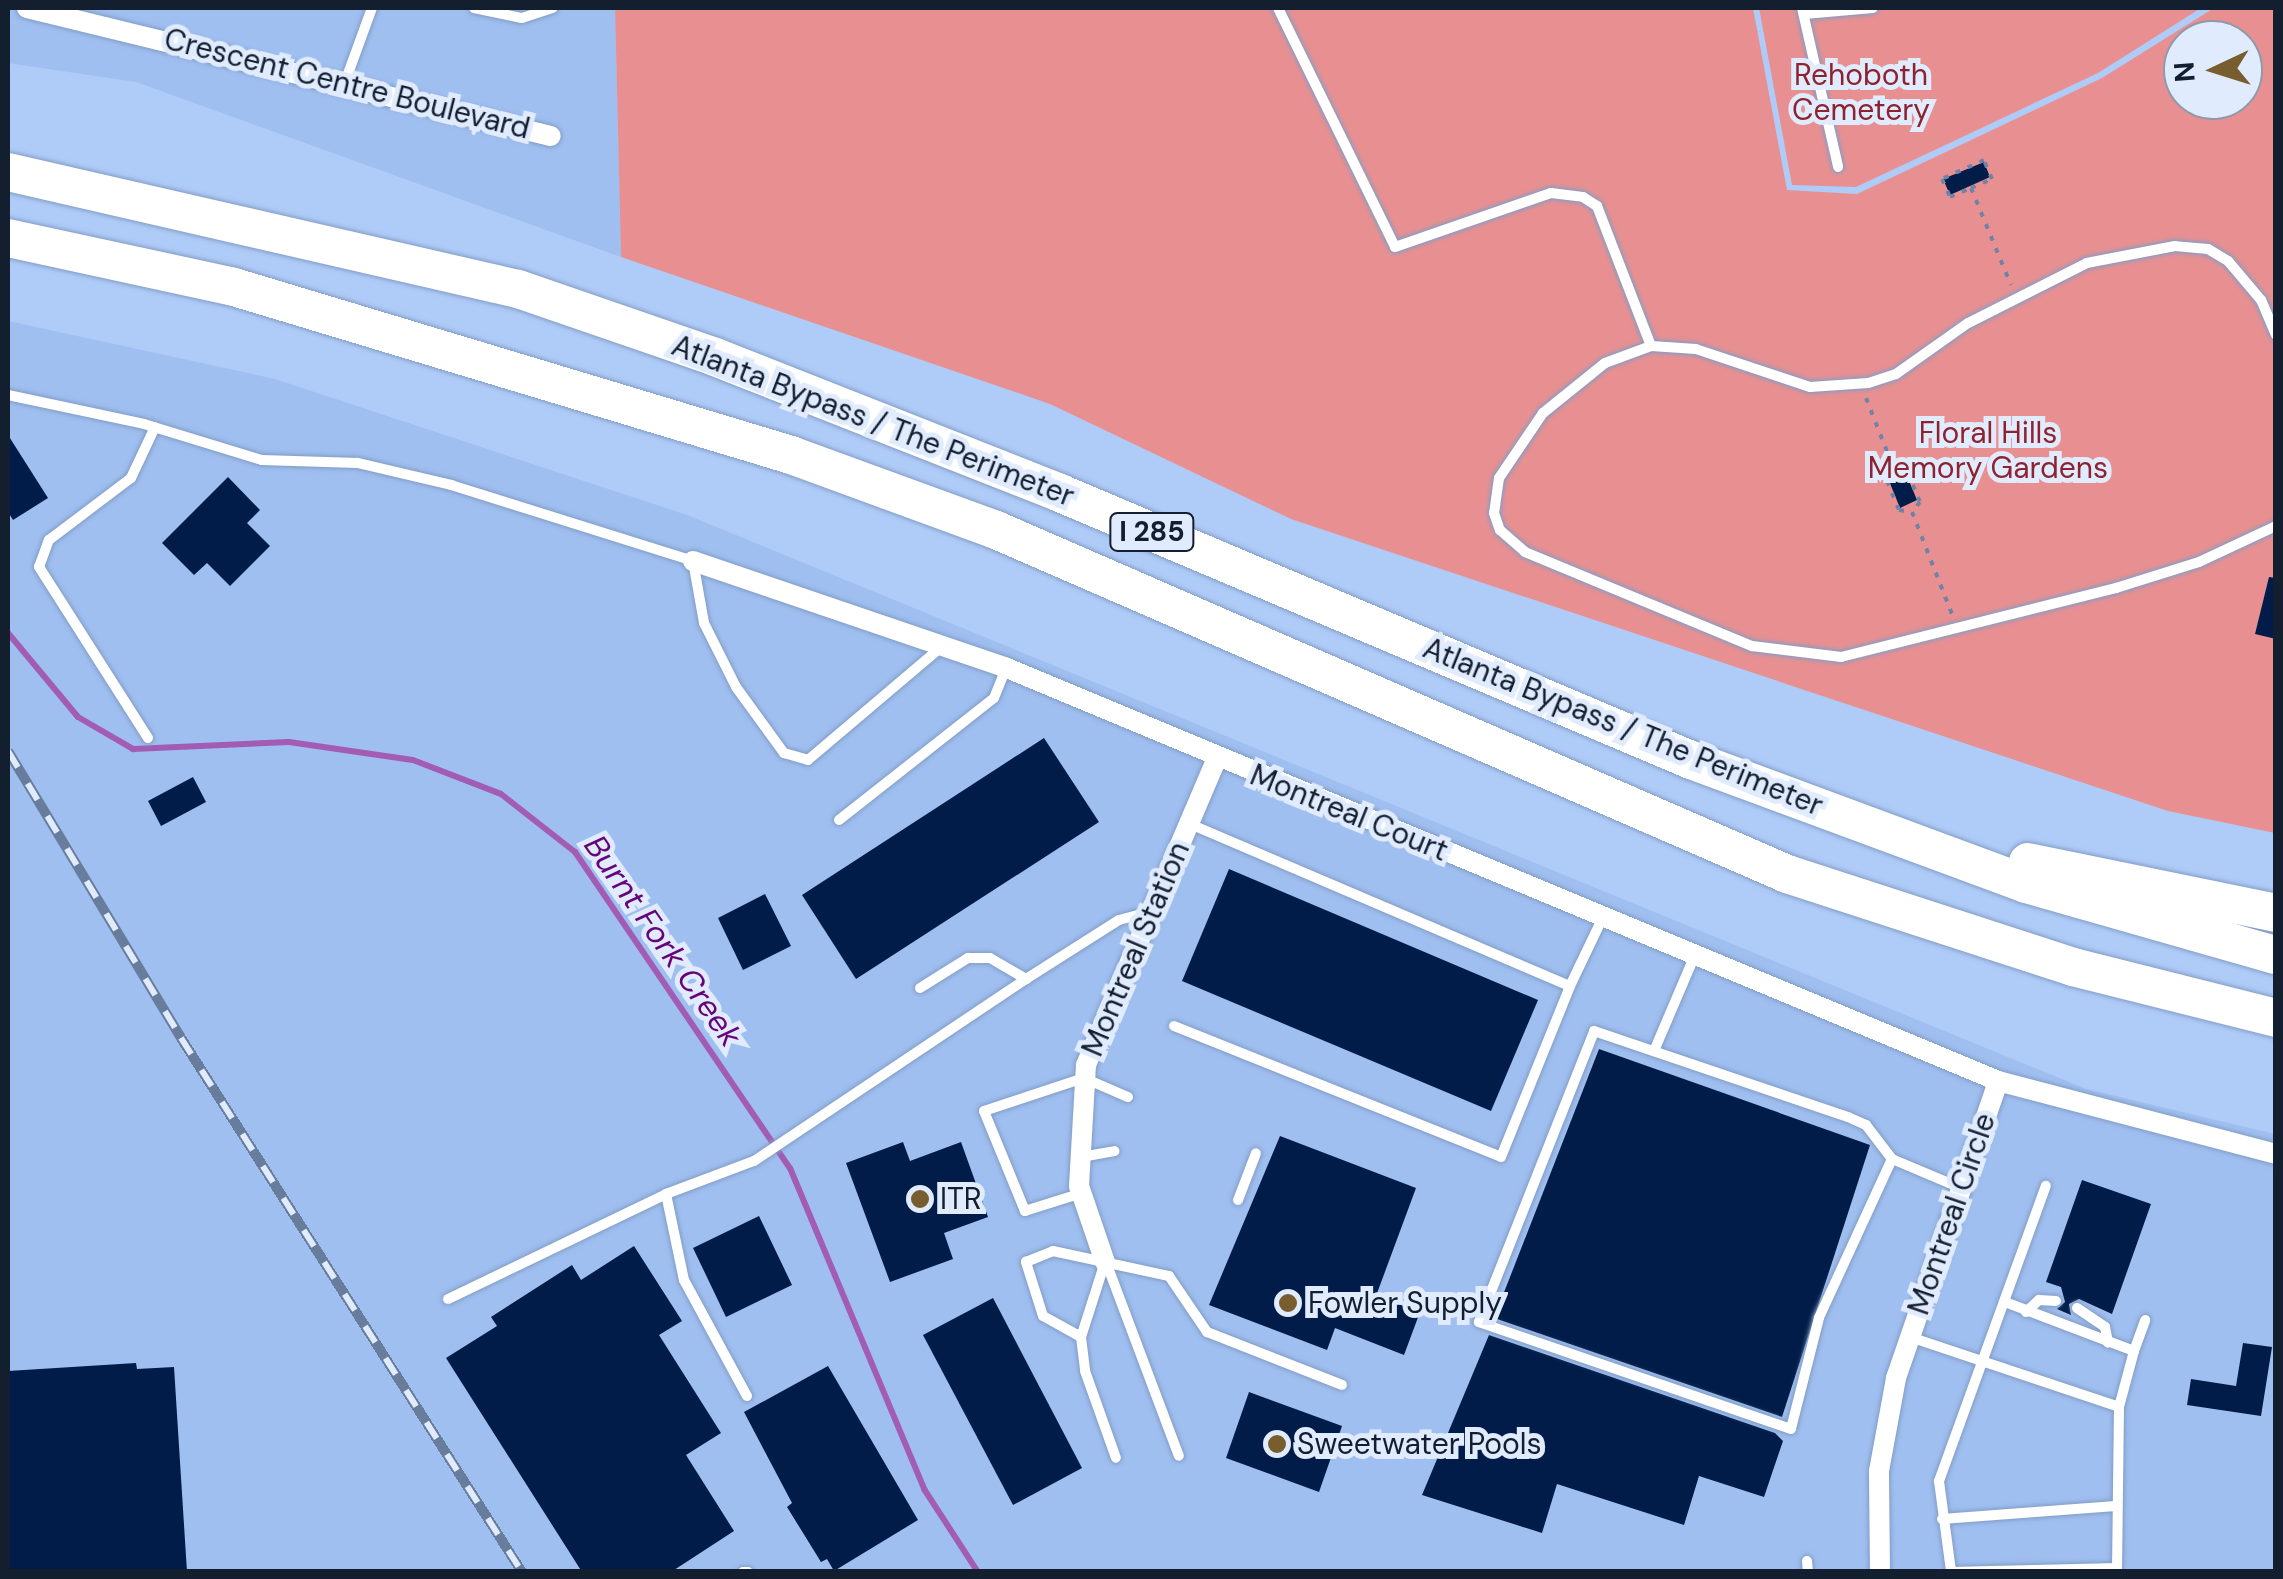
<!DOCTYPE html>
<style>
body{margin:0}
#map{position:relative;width:2283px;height:1579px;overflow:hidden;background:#afcbf7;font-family:"DM Sans",sans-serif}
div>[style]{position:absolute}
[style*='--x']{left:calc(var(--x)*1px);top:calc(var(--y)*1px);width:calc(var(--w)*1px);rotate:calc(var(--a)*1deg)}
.built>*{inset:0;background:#9fbff0}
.green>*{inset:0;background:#e89091}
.stream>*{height:6px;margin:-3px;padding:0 3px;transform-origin:3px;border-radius:3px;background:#a25cb4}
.building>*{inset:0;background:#011c48}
.path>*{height:4px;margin-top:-2px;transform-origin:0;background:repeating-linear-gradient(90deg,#6f84a5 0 5px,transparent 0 13px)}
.roads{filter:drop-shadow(0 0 2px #829dc6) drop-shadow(0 0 2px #829dc6)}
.lane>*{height:10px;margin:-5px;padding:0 5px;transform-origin:5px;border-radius:5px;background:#fff}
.street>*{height:20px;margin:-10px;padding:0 10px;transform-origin:10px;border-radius:10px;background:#fff}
.highway>*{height:38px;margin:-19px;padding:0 19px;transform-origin:19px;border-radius:19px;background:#fff}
.rail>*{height:10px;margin-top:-5px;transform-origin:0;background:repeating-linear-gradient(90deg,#e0ebfd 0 19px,#687c9b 0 38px);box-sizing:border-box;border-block:2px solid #687c9b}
.dots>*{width:28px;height:28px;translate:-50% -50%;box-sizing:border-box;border:5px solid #e0ebfd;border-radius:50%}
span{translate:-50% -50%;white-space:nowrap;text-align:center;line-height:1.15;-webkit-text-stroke:10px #e0ebfd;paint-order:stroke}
.shield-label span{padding:2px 8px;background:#e0ebfd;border:2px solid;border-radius:8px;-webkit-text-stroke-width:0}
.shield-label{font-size:28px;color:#131e2e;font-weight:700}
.park-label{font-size:30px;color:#8e222f}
.street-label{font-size:30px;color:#131e2e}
.poi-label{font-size:30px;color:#131e2e}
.left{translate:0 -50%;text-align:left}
.water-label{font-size:32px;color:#66037a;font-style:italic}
.frame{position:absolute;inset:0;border:10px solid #131e2e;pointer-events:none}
.north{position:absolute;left:2163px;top:20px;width:100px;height:100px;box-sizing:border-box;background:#e0ebfd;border:2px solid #8e99aa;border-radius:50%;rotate:266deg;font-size:28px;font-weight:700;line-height:40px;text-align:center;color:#131e2e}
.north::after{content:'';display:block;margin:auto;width:35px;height:45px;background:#785d2f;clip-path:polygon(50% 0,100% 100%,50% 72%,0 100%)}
</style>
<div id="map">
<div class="built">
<i style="clip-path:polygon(8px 8px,615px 8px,621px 257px,136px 82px,8px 63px)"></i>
<i style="clip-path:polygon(8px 321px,275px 379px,687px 515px,2086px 1089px,2275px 1134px,2275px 1571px,8px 1572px)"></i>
</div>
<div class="green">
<i style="clip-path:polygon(evenodd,615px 8px,1753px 8px,1787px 190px,1857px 194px,2102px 78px,2214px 8px,2275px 8px,2275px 833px,2168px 811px,1291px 519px,1050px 404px,621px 257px,615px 8px,2183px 40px,2243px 40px,2243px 100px,2183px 100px,2183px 40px)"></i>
<i style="clip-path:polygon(1759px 8px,2201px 8px,2098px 73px,1856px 187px,1792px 185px)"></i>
</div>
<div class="stream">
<i style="--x:8;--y:633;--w:109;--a:50.2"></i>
<i style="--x:78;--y:717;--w:64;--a:30.2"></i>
<i style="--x:133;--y:749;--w:156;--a:-2.6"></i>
<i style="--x:289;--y:742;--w:125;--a:8.3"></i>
<i style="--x:413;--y:760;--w:94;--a:21.1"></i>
<i style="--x:501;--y:794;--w:94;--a:38.1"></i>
<i style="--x:575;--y:852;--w:382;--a:55.8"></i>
<i style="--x:790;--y:1168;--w:348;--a:67.3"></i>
<i style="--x:924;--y:1489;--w:99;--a:57"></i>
</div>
<div class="building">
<i style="clip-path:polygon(1984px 162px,1990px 177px,1950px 195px,1943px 179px)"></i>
<i style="clip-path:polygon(8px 435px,48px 498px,13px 520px,8px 512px)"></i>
<i style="clip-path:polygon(1902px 464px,1917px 500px,1900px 508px,1885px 471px)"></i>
<i style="clip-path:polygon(228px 477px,260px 510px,247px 523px,270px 546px,230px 586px,207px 563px,194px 575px,162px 543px)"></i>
<i style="clip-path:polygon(2269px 577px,2276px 578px,2276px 639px,2255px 634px)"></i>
<i style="clip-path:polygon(1044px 738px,1099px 822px,856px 979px,802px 895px)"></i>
<i style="clip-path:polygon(193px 777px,206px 802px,161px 826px,148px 801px)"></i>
<i style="clip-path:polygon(1229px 869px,1538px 1000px,1491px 1111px,1182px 981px)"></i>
<i style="clip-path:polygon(765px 894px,791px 946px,743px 970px,718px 918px)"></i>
<i style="clip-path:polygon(1599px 1049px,1870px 1145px,1782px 1417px,1494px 1318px)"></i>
<i style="clip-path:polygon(1280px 1136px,1416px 1188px,1376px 1296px,1420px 1312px,1404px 1355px,1335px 1328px,1327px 1350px,1209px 1305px)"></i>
<i style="clip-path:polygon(903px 1142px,910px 1161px,961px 1142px,988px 1217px,944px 1233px,953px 1259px,890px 1282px,846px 1163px)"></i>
<i style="clip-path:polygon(2082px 1180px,2151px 1204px,2112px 1314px,2079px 1299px,2069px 1304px,2071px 1315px,2057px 1309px,2065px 1302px,2061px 1287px,2046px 1282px)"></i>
<i style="clip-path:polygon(759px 1216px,792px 1285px,726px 1317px,693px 1248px)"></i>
<i style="clip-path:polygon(634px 1246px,682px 1321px,659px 1335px,721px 1433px,686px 1455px,734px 1531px,671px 1572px,582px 1572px,446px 1358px,497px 1326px,491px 1317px,572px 1265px,581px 1280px)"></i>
<i style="clip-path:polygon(993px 1298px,1082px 1468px,1013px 1505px,923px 1335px)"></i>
<i style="clip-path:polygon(1489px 1335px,1775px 1433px,1783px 1441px,1764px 1497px,1699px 1476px,1684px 1525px,1557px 1484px,1542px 1533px,1422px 1495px)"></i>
<i style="clip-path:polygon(2243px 1343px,2272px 1347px,2261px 1416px,2187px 1405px,2191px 1379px,2236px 1386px)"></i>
<i style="clip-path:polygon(136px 1363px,137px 1369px,174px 1367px,187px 1572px,8px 1572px,8px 1371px)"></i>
<i style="clip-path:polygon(828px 1366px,918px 1520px,834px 1571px,827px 1559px,821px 1562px,787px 1507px,792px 1503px,744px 1412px)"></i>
<i style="clip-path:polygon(1249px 1392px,1342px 1426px,1319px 1492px,1226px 1458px)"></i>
</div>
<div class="path">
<i style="--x:1971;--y:188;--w:23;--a:-23"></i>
<i style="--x:1992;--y:179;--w:21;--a:-113"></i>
<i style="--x:1984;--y:160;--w:46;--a:155.7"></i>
<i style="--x:1942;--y:179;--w:20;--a:66"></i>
<i style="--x:1950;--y:197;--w:23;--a:-23"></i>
<i style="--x:1971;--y:188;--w:105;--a:67.6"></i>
<i style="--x:1866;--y:398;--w:66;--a:68.5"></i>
<i style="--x:1890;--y:459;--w:13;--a:9"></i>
<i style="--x:1903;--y:461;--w:44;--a:67.5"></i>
<i style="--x:1920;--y:502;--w:13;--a:129"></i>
<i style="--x:1912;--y:512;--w:110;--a:68.6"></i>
<i style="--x:1890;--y:459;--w:13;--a:129"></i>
<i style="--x:1882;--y:469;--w:44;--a:67.5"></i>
<i style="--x:1899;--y:510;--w:13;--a:9"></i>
</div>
<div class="roads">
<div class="lane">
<i style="--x:474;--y:8;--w:49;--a:11.8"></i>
<i style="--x:522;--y:18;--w:32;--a:-18"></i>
<i style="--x:1278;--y:8;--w:266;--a:63.9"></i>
<i style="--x:1395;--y:247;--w:165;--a:-19.1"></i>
<i style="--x:1551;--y:193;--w:32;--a:7"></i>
<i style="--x:1583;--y:197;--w:17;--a:33"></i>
<i style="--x:1597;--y:206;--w:150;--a:68.9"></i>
<i style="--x:1802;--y:8;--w:163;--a:77.2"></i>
<i style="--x:1804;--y:14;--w:69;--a:-5"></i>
<i style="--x:345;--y:82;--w:79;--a:-70"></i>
<i style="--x:2276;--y:335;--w:38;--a:-113"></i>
<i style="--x:2261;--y:300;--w:51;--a:-130.2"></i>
<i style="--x:2228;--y:261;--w:23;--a:-149"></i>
<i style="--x:2208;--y:249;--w:33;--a:-175"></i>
<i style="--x:2175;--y:246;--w:90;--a:169.1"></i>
<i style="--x:2087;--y:263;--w:133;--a:153.2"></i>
<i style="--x:1968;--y:323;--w:88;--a:144.7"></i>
<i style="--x:1896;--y:374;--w:29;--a:162"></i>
<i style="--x:1868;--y:383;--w:58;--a:176.1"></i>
<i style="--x:1810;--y:387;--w:120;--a:-161.6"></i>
<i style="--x:1696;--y:349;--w:45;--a:-176.2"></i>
<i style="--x:1651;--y:346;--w:49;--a:159.7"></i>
<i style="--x:1605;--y:363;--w:80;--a:141.1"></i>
<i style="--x:1543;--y:413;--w:78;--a:124.1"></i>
<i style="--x:1499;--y:478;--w:35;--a:98"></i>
<i style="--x:1494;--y:513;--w:18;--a:71"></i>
<i style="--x:1500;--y:530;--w:33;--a:41"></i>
<i style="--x:1525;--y:552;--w:246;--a:22.5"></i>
<i style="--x:1752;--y:646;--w:90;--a:7"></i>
<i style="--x:1841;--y:657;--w:284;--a:-14.1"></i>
<i style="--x:2116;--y:588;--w:87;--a:-17.4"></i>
<i style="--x:2199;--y:562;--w:85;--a:-25.1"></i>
<i style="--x:8;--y:395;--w:139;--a:12"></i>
<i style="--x:144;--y:424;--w:123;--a:17"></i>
<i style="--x:262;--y:460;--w:96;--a:1.8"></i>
<i style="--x:358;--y:463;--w:96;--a:13.3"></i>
<i style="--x:451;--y:485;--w:254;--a:17.4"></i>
<i style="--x:693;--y:561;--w:63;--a:79.9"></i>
<i style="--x:704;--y:623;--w:72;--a:63.4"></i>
<i style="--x:736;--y:687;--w:82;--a:54"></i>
<i style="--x:784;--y:753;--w:25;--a:16"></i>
<i style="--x:808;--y:760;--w:173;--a:-40.3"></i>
<i style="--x:148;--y:738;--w:203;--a:-122.5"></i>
<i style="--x:39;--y:567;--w:29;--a:-70"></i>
<i style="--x:49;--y:540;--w:103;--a:-37.1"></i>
<i style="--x:131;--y:478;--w:56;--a:-64.8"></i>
<i style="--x:839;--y:820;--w:197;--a:-38.2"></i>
<i style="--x:994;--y:698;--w:31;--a:-68"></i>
<i style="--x:1190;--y:824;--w:413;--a:23.1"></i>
<i style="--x:1570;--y:986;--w:76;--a:-64.4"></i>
<i style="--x:920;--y:988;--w:57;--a:-32"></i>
<i style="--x:968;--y:958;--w:22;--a:0"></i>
<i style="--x:990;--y:958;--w:42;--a:30.3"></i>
<i style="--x:1026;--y:979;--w:110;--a:-32.4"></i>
<i style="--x:1119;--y:920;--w:31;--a:-15"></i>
<i style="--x:1174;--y:1026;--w:352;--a:21.8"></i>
<i style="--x:1501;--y:1157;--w:184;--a:-68"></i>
<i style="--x:1654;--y:1051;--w:104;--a:-66.9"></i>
<i style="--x:1081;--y:1157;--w:34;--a:-10"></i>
<i style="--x:1892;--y:1159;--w:175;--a:114.7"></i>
<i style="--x:1819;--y:1318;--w:114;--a:104.2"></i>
<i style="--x:1791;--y:1429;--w:330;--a:-161.1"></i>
<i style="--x:1479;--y:1322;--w:313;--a:-68.4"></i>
<i style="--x:1594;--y:1031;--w:268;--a:18.7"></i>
<i style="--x:1848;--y:1117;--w:20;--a:24"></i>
<i style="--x:1866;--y:1125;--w:43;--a:52.6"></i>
<i style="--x:1892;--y:1159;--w:75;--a:22.8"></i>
<i style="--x:1082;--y:1193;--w:60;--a:162.5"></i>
<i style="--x:1025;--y:1211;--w:108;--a:-112.3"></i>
<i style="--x:984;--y:1111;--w:105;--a:-18.3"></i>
<i style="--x:1084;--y:1078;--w:48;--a:23.4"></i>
<i style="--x:666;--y:1194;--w:88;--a:78.2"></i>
<i style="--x:684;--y:1280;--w:132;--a:61.5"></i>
<i style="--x:1238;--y:1200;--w:50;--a:-69"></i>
<i style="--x:1105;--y:1262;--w:79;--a:107.7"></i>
<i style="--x:1081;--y:1337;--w:34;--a:83"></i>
<i style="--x:1085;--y:1371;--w:92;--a:70.4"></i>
<i style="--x:1106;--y:1262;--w:207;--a:69.4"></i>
<i style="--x:448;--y:1299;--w:242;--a:-25.7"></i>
<i style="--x:666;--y:1194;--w:94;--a:-20.6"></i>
<i style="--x:754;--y:1161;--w:327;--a:-33.8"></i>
<i style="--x:2005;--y:1302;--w:138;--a:20.8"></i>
<i style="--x:2134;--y:1351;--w:58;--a:105"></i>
<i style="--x:2077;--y:1308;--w:34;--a:34"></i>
<i style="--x:2105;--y:1327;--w:16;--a:79"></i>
<i style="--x:2026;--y:1312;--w:18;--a:-43"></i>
<i style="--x:2039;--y:1300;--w:17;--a:3"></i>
<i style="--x:1081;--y:1337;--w:43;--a:-151.1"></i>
<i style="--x:1043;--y:1316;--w:57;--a:-107.5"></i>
<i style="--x:1026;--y:1262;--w:29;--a:-22"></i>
<i style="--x:1053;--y:1251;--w:119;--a:12.2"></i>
<i style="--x:1169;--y:1276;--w:68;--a:55.8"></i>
<i style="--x:1207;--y:1332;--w:145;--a:21.4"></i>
<i style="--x:1910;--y:1337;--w:220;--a:18.5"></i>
<i style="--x:2119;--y:1407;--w:161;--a:90.7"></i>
<i style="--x:2117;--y:1568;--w:166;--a:178.6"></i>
<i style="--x:2134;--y:1351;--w:33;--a:-70"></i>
<i style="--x:1942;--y:1519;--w:174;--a:-4.3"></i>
<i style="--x:1807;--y:1561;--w:11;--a:85"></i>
<i style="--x:1951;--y:1571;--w:91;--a:-97.6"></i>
<i style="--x:1939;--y:1481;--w:314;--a:-70.1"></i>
<i style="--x:743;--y:1572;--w:5;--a:0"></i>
</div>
<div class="street">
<i style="--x:27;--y:8;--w:539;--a:13.73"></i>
<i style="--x:693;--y:561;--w:332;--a:18.8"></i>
<i style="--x:1007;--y:668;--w:1074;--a:22.62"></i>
<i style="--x:1998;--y:1081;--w:287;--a:14.7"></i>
<i style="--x:1105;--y:1262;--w:80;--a:-108.9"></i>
<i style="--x:1079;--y:1186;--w:121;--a:-86.7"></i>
<i style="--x:1086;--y:1065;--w:334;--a:-66.9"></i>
<i style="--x:1880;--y:1572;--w:101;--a:-90.6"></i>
<i style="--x:1879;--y:1471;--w:95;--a:-79.6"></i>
<i style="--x:1896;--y:1378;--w:314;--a:-71"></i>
</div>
<div class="highway">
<i style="--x:8;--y:172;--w:523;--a:12.92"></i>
<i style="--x:518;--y:289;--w:208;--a:19"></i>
<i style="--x:715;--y:357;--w:371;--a:21.5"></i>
<i style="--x:1060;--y:493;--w:685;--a:22.94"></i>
<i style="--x:1691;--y:760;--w:357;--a:20.3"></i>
<i style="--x:2026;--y:884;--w:260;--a:15.9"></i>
<i style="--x:8;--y:238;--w:231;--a:12.2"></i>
<i style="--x:234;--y:287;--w:582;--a:16.78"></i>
<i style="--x:791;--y:455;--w:218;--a:20.1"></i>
<i style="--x:996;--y:530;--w:863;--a:23.5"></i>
<i style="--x:1787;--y:874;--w:301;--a:18"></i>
<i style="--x:2073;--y:967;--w:209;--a:14.1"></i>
<i style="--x:2028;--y:862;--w:253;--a:11.6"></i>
</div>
</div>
<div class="rail">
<i style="--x:8;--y:751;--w:335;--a:58.9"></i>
<i style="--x:181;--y:1038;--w:634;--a:57.44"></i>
</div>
<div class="dots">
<i style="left:920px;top:1199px;background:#785d2f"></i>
<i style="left:1288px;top:1303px;background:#785d2f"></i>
<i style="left:1277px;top:1444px;background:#785d2f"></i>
</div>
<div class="shield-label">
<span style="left:1152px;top:532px">I 285</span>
</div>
<div class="park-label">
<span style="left:1861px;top:92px">Rehoboth<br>Cemetery</span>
<span style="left:1988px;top:450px">Floral Hills<br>Memory Gardens</span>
</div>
<div class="street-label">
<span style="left:347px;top:84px;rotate:14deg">Crescent Centre Boulevard</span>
<span style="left:873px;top:421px;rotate:21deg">Atlanta Bypass / The Perimeter</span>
<span style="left:1623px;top:727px;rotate:22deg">Atlanta Bypass / The Perimeter</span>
<span style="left:1349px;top:813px;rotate:22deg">Montreal Court</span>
<span style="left:1136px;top:949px;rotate:-67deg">Montreal Station</span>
<span style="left:1952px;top:1214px;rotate:-71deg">Montreal Circle</span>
</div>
<div class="poi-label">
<span class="left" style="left:940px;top:1199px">ITR</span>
<span class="left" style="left:1308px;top:1303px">Fowler Supply</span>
<span class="left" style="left:1297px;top:1444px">Sweetwater Pools</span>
</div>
<div class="water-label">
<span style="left:663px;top:941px;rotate:55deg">Burnt Fork Creek</span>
</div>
<div class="frame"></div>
<div class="north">N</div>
</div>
